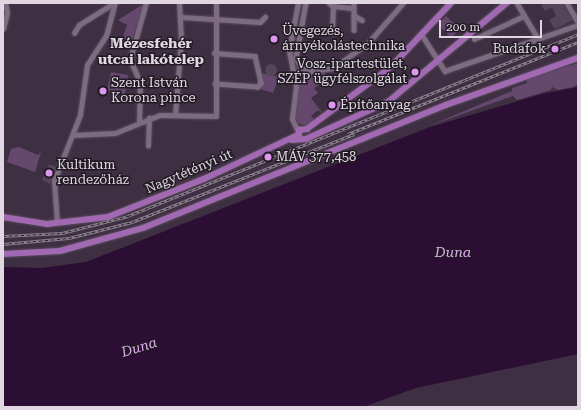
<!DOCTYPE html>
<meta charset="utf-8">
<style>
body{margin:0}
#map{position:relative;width:581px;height:410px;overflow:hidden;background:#3e2f42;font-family:"Roboto Serif",serif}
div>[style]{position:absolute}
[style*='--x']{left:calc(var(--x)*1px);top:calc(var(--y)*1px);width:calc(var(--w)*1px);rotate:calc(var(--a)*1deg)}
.green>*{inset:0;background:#66486f}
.water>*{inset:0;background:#2c0d34}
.building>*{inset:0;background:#544559}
.round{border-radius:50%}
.roads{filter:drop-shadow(0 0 1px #594d5c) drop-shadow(0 0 1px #594d5c)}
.minor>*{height:4.5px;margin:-2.25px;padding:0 2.25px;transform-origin:2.25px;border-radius:2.25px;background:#7c6b81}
.major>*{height:5.5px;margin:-2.75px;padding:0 2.75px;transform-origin:2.75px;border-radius:2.75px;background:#a269b3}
.rail>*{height:2.5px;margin-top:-1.25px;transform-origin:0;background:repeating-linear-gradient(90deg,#211a23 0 3px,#8c808f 0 6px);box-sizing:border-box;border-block:1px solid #8c808f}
.dots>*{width:11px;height:11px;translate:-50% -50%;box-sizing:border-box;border:2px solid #211a23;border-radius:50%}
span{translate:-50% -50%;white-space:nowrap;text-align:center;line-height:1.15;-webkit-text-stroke:3px #211a23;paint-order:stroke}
.poi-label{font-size:13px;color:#e0d7e3}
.left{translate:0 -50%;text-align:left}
.right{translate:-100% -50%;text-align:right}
.street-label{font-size:13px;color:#e0d7e3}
.neighbourhood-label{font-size:14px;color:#e0d7e3;font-weight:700}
.water-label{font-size:14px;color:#e1acf0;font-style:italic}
.frame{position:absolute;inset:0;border:4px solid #e0d7e3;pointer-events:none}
.scale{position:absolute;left:439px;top:20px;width:103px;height:18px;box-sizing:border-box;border:2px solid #e0d7e3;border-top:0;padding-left:5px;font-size:12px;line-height:14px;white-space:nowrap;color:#e0d7e3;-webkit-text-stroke:3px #211a23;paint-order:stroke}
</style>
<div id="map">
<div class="green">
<i style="clip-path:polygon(145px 3px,129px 48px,120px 45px,127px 25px,118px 20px)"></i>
<i style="clip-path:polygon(297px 14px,294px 56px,297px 66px,303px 71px,324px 71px,327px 80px,314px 88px,318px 93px,311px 98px,323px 114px,318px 110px,311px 116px,315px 120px,306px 126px,298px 123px,295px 117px,298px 87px,290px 53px)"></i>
<i style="clip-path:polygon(446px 16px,460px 29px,451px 38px,438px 24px)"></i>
<i style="clip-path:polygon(578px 63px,578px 84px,573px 87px,558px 90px,552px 87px,551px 90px,517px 100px,513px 96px,429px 126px,512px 91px,512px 88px,527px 83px,526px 79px)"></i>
<i style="clip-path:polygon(111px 72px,128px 75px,125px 94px,107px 91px)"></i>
<i style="clip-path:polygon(261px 73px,279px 77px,273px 93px,257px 88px,262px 85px)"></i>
<i style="clip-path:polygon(19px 147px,38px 155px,41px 152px,35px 172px,7px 162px,11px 149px)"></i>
</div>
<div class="water">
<i style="clip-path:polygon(578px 87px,578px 354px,416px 388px,363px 407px,3px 407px,3px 267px,42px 268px,86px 262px,430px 127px,542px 94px)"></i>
</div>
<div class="building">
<i style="clip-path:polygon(545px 3px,562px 3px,573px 20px,555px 29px,549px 20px,556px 16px,552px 7px,545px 11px,541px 5px)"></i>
<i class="round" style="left:265px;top:64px;width:12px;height:12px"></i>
<i style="clip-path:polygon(49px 164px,56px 167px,50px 184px,42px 180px)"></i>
</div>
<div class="roads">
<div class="minor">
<i style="--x:306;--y:3;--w:56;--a:100.3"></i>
<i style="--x:296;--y:58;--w:12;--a:59"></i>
<i style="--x:302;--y:68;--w:9;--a:21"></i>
<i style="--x:310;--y:71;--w:23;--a:-7"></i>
<i style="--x:333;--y:68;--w:43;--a:-35.5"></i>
<i style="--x:368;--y:43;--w:53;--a:-48.8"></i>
<i style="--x:329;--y:3;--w:5;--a:37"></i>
<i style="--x:333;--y:6;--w:19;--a:6"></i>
<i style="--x:354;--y:3;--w:27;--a:90"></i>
<i style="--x:517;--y:3;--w:43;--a:59.3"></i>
<i style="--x:567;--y:3;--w:22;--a:60"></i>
<i style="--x:355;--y:16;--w:8;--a:30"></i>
<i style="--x:181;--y:17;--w:79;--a:3.6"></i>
<i style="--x:260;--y:22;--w:7;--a:-45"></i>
<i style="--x:3;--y:29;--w:16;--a:-76"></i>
<i style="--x:7;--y:13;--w:10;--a:-101"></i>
<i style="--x:74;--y:33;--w:9;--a:-58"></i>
<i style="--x:79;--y:25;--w:41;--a:-32.2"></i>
<i style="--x:332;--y:33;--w:27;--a:-88"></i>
<i style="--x:422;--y:35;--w:43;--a:57.4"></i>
<i style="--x:445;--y:71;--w:141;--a:-19.1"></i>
<i style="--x:474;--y:39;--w:55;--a:-24.7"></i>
<i style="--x:214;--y:53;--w:41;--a:4.2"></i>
<i style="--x:255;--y:56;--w:28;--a:77"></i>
<i style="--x:261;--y:83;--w:5;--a:127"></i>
<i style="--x:258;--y:87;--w:43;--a:-176"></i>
<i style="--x:175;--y:115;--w:74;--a:-85.4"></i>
<i style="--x:181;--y:41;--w:38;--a:-93"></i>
<i style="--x:139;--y:123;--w:40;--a:-88.6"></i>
<i style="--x:140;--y:83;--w:26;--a:-113"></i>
<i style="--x:130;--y:59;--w:58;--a:-74.1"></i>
<i style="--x:298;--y:132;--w:14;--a:-115"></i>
<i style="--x:292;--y:119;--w:32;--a:-83"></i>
<i style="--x:296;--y:87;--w:38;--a:-101"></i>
<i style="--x:289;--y:50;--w:48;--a:-79.2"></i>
<i style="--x:73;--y:135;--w:42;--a:-2.7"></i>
<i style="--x:115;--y:133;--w:48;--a:-21.8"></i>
<i style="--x:160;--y:115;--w:56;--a:1"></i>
<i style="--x:216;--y:116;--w:113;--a:-90"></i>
<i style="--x:148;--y:146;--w:28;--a:-88"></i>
<i style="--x:57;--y:223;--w:42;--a:-94.1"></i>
<i style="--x:54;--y:181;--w:71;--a:-68.5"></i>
<i style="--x:80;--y:115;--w:50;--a:-82"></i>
<i style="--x:87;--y:65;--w:35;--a:-57"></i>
<i style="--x:106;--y:36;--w:34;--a:-75"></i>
</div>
<div class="major">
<i style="--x:307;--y:129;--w:104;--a:-36.4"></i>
<i style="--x:391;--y:67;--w:88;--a:-46.8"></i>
<i style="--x:299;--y:137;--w:7;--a:-90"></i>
<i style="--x:299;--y:130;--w:8;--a:-7"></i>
<i style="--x:292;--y:140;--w:14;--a:-4"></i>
<i style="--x:306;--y:139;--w:90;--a:-24.3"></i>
<i style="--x:388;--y:102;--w:155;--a:-39.8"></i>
<i style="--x:3;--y:217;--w:45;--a:9"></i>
<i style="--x:47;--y:224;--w:61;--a:-6.5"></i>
<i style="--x:108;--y:217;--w:103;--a:-21.6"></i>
<i style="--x:204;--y:179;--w:104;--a:-25.1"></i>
<i style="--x:3;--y:254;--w:57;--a:-3"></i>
<i style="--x:60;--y:251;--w:86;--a:-15.5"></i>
<i style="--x:143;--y:228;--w:327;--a:-22.1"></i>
<i style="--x:446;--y:105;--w:140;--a:-19.6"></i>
</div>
</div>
<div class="rail">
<i style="--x:348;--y:134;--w:248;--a:-21.8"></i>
<i style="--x:3;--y:236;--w:59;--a:-2.9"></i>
<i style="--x:62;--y:233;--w:68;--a:-14.4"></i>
<i style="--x:128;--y:216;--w:485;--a:-22"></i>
<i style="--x:3;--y:244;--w:66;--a:-5.2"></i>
<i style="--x:69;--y:238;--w:65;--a:-14.3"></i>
<i style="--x:132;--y:222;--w:239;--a:-21.6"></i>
</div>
<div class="dots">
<i style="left:274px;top:39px;background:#de98f2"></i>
<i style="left:555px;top:49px;background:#de98f2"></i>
<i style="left:415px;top:72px;background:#de98f2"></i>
<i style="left:103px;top:91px;background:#de98f2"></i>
<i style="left:332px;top:105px;background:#de98f2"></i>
<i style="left:268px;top:157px;background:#de98f2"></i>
<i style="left:49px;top:173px;background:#de98f2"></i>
</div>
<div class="poi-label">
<span class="left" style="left:282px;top:39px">Üvegezés,<br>árnyékolástechnika</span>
<span class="right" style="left:546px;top:49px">Budafok</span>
<span class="right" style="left:407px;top:72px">Vosz-ipartestület,<br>SZÉP ügyfélszolgálat</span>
<span class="left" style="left:111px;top:91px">Szent István<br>Korona pince</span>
<span class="left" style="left:340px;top:105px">Építőanyag</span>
<span class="left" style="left:276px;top:157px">MÁV 377,458</span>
<span class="left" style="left:57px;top:173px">Kultikum<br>rendezőház</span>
</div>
<div class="street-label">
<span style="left:189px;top:172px;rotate:-23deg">Nagytétényi út</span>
</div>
<div class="neighbourhood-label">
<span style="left:151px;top:51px">Mézesfehér<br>utcai lakótelep</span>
</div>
<div class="water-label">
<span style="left:453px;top:252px">Duna</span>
<span style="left:139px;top:347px;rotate:-17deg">Duna</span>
</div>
<div class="frame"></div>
<div class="scale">200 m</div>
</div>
